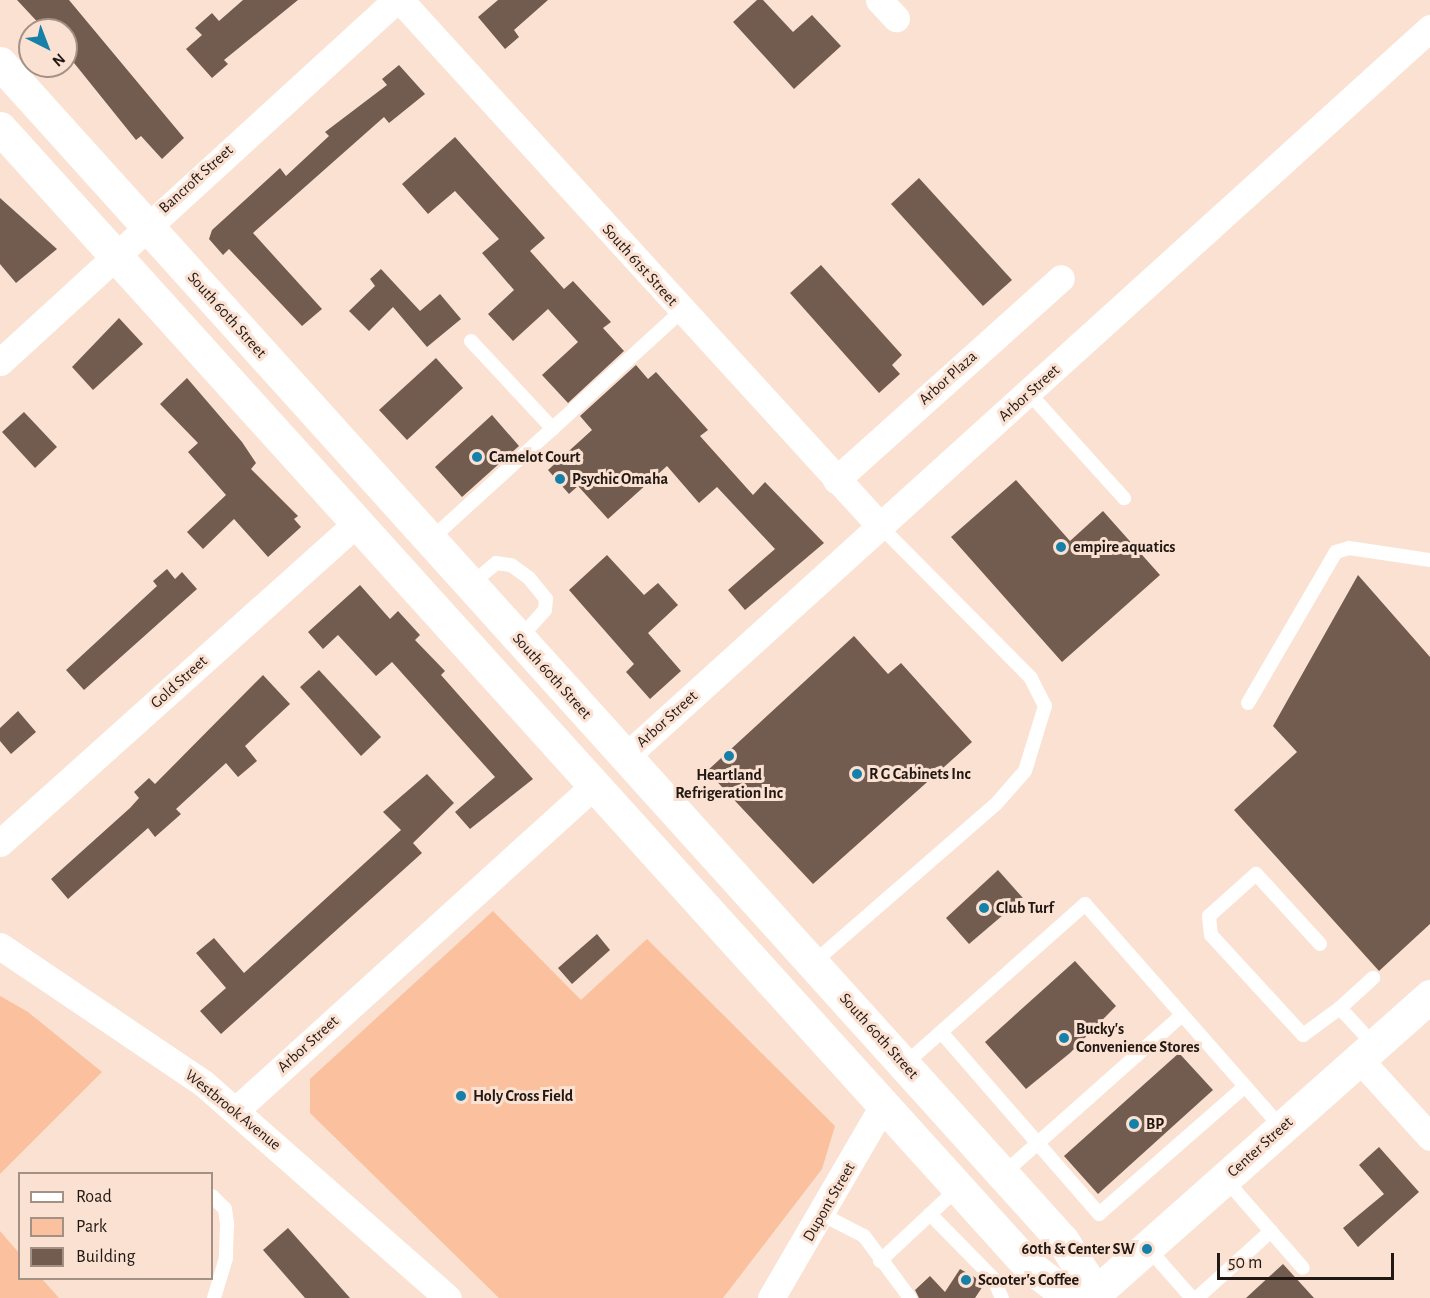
<!DOCTYPE html>
<style>
body{margin:0}
#map{position:relative;width:1430px;height:1298px;overflow:hidden;background:#fbe1d2;font-family:"Alegreya Sans",sans-serif}
div>[style]{position:absolute}
[style*='--x']{left:calc(var(--x)*1px);top:calc(var(--y)*1px);width:calc(var(--w)*1px);rotate:calc(var(--a)*1deg)}
.green>*{inset:0;background:#fbc09e}
.building>*{inset:0;background:#725c4f}
.lane>*{height:14px;margin:-7px;padding:0 7px;transform-origin:7px;border-radius:7px;background:#fff}
.street>*{height:27px;margin:-13.5px;padding:0 13.5px;transform-origin:13.5px;border-radius:13.5px;background:#fff}
.secondary>*{height:33px;margin:-16.5px;padding:0 16.5px;transform-origin:16.5px;border-radius:16.5px;background:#fff}
.primary>*{height:33px;margin:-16.5px;padding:0 16.5px;transform-origin:16.5px;border-radius:16.5px;background:#fff}
.dots>*{width:16px;height:16px;translate:-50% -50%;box-sizing:border-box;border:3px solid #fbe1d2;border-radius:50%}
span{translate:-50% -50%;white-space:nowrap;text-align:center;line-height:1.15;-webkit-text-stroke:6px #fbe1d2;paint-order:stroke}
.street-label{font-size:16px;color:#211813}
.poi-label{font-size:16px;color:#211813;font-weight:700}
.left{translate:0 -50%;text-align:left}
.right{translate:-100% -50%;text-align:right}
.legend{position:absolute;left:18px;top:1172px;width:195px;height:108px;box-sizing:border-box;background:#fbe1d2;border:2px solid #a49186;margin:0;padding:8px 10px;list-style:none;font-size:18px;color:#211813}
.legend li{display:flex;align-items:center;gap:12px;height:30px}
.legend b{width:30px;border:2px solid #a49186}
.north{position:absolute;left:18px;top:18px;width:60px;height:60px;box-sizing:border-box;background:#fbe1d2;border:2px solid #a49186;border-radius:50%;rotate:138deg;font-size:16px;font-weight:700;line-height:24px;text-align:center;color:#211813}
.north::after{content:'';display:block;margin:auto;width:21px;height:27px;background:#1680a9;clip-path:polygon(50% 0,100% 100%,50% 72%,0 100%)}
.scale{position:absolute;left:1217px;top:1253px;width:177px;height:27px;box-sizing:border-box;border:3px solid #211813;border-top:0;padding-left:8px;font-size:18px;line-height:21px;white-space:nowrap;color:#211813;-webkit-text-stroke:4px #fbe1d2;paint-order:stroke}
</style>
<div id="map">
<div class="green">
<i style="clip-path:polygon(493px 911px,581px 1000px,647px 939px,835px 1126px,822px 1169px,723px 1298px,499px 1298px,310px 1113px,310px 1079px)"></i>
<i style="clip-path:polygon(0 996px,28px 1012px,102px 1072px,0 1174px)"></i>
<i style="clip-path:polygon(0 1231px,19px 1253px,20px 1278px,42px 1279px,59px 1298px,0 1298px)"></i>
</div>
<div class="building">
<i style="clip-path:polygon(17px 0,69px 0,184px 138px,162px 159px,141px 136px,136px 140px,66px 53px,66px 30px,45px 30px)"></i>
<i style="clip-path:polygon(243px 0,298px 0,224px 60px,228px 64px,212px 78px,186px 49px,202px 35px,195px 28px,212px 13px,219px 21px)"></i>
<i style="clip-path:polygon(498px 0,548px 0,514px 30px,519px 37px,505px 49px,478px 17px)"></i>
<i style="clip-path:polygon(757px 0,763px 0,793px 32px,812px 15px,841px 46px,794px 89px,733px 22px)"></i>
<i style="clip-path:polygon(399px 65px,425px 94px,389px 123px,384px 117px,253px 233px,322px 309px,302px 326px,229px 249px,223px 255px,209px 239px,212px 230px,280px 168px,286px 176px,329px 136px,325px 132px,387px 85px,382px 79px)"></i>
<i style="clip-path:polygon(455px 137px,545px 238px,530px 251px,564px 289px,573px 281px,611px 322px,603px 328px,624px 351px,568px 403px,542px 375px,578px 342px,548px 309px,513px 341px,488px 314px,514px 290px,482px 253px,499px 239px,455px 191px,428px 214px,402px 184px)"></i>
<i style="clip-path:polygon(919px 178px,1012px 280px,983px 306px,891px 204px)"></i>
<i style="clip-path:polygon(0 198px,57px 249px,16px 283px,0 264px)"></i>
<i style="clip-path:polygon(821px 265px,902px 355px,892px 365px,900px 374px,879px 393px,790px 293px)"></i>
<i style="clip-path:polygon(381px 269px,420px 311px,440px 294px,461px 319px,427px 347px,393px 307px,369px 331px,349px 311px,375px 286px,370px 279px)"></i>
<i style="clip-path:polygon(119px 318px,143px 344px,93px 390px,72px 367px)"></i>
<i style="clip-path:polygon(436px 358px,463px 388px,407px 440px,379px 410px)"></i>
<i style="clip-path:polygon(636px 365px,648px 379px,656px 372px,708px 430px,700px 436px,753px 495px,765px 482px,824px 543px,745px 610px,728px 590px,775px 549px,717px 487px,699px 503px,667px 466px,608px 519px,578px 486px,569px 494px,548px 470px,592px 430px,580px 416px)"></i>
<i style="clip-path:polygon(187px 378px,242px 442px,256px 463px,251px 469px,298px 516px,294px 519px,301px 527px,268px 557px,234px 519px,203px 549px,187px 532px,226px 495px,188px 452px,198px 443px,160px 404px)"></i>
<i style="clip-path:polygon(24px 412px,57px 447px,35px 468px,2px 432px)"></i>
<i style="clip-path:polygon(492px 415px,519px 446px,462px 497px,435px 467px)"></i>
<i style="clip-path:polygon(1016px 480px,1070px 541px,1103px 511px,1160px 575px,1062px 662px,951px 537px)"></i>
<i style="clip-path:polygon(607px 555px,644px 595px,658px 583px,678px 605px,648px 633px,681px 671px,650px 699px,626px 672px,634px 664px,569px 590px)"></i>
<i style="clip-path:polygon(167px 569px,175px 579px,182px 572px,197px 589px,84px 690px,66px 670px,157px 586px,153px 581px)"></i>
<i style="clip-path:polygon(1358px 575px,1430px 657px,1430px 924px,1379px 971px,1234px 810px,1297px 752px,1273px 726px)"></i>
<i style="clip-path:polygon(360px 585px,390px 619px,398px 611px,420px 635px,415px 640px,445px 671px,441px 675px,533px 779px,470px 829px,455px 812px,495px 777px,392px 662px,376px 676px,338px 635px,323px 649px,308px 632px)"></i>
<i style="clip-path:polygon(854px 636px,888px 674px,901px 663px,972px 742px,813px 884px,707px 771px)"></i>
<i style="clip-path:polygon(319px 670px,381px 737px,361px 756px,300px 687px)"></i>
<i style="clip-path:polygon(263px 675px,290px 704px,245px 746px,257px 761px,238px 777px,226px 763px,176px 809px,181px 814px,155px 837px,148px 828px,68px 899px,51px 879px,130px 808px,139px 798px,134px 792px,149px 778px,155px 784px)"></i>
<i style="clip-path:polygon(18px 711px,36px 732px,11px 754px,0 741px,0 728px)"></i>
<i style="clip-path:polygon(427px 774px,454px 803px,413px 843px,422px 853px,221px 1034px,200px 1011px,226px 988px,196px 953px,214px 938px,244px 973px,401px 830px,383px 812px)"></i>
<i style="clip-path:polygon(998px 870px,1023px 898px,969px 944px,946px 918px)"></i>
<i style="clip-path:polygon(597px 934px,610px 950px,572px 984px,558px 968px)"></i>
<i style="clip-path:polygon(1075px 961px,1116px 1006px,1070px 1053px,1026px 1089px,985px 1042px)"></i>
<i style="clip-path:polygon(1179px 1053px,1213px 1090px,1098px 1194px,1064px 1156px)"></i>
<i style="clip-path:polygon(1379px 1147px,1419px 1192px,1358px 1247px,1343px 1228px,1384px 1194px,1359px 1165px)"></i>
<i style="clip-path:polygon(288px 1228px,350px 1298px,305px 1298px,263px 1250px)"></i>
<i style="clip-path:polygon(1283px 1264px,1314px 1298px,1246px 1298px)"></i>
<i style="clip-path:polygon(960px 1269px,985px 1283px,975px 1298px,919px 1298px,915px 1290px,930px 1276px,945px 1292px)"></i>
</div>
<div class="lane">
<i style="--x:471;--y:341;--w:120;--a:47"></i>
<i style="--x:1029;--y:393;--w:142;--a:47.9"></i>
<i style="--x:430;--y:540;--w:341;--a:-42.3"></i>
<i style="--x:470;--y:585;--w:34;--a:-40"></i>
<i style="--x:496;--y:563;--w:15;--a:8"></i>
<i style="--x:511;--y:565;--w:22;--a:36"></i>
<i style="--x:529;--y:578;--w:27;--a:51"></i>
<i style="--x:546;--y:599;--w:11;--a:95"></i>
<i style="--x:545;--y:610;--w:38;--a:132"></i>
<i style="--x:1248;--y:703;--w:175;--a:-59.8"></i>
<i style="--x:1336;--y:552;--w:14;--a:-17"></i>
<i style="--x:1349;--y:548;--w:82;--a:8.4"></i>
<i style="--x:1320;--y:944;--w:95;--a:-132.4"></i>
<i style="--x:1256;--y:874;--w:63;--a:138.2"></i>
<i style="--x:1209;--y:916;--w:19;--a:84"></i>
<i style="--x:1211;--y:935;--w:136;--a:47.4"></i>
<i style="--x:1303;--y:1035;--w:46;--a:-36.1"></i>
<i style="--x:1340;--y:1008;--w:52;--a:47.4"></i>
<i style="--x:813;--y:963;--w:242;--a:-41"></i>
<i style="--x:996;--y:804;--w:44;--a:-48.7"></i>
<i style="--x:1025;--y:771;--w:68;--a:-72.9"></i>
<i style="--x:1045;--y:706;--w:31;--a:-117"></i>
<i style="--x:1031;--y:678;--w:213;--a:-134.8"></i>
<i style="--x:1340;--y:1008;--w:45;--a:-42.3"></i>
<i style="--x:941;--y:1032;--w:241;--a:49"></i>
<i style="--x:1099;--y:1214;--w:194;--a:-41.2"></i>
<i style="--x:905;--y:1064;--w:241;--a:-41.6"></i>
<i style="--x:1085;--y:904;--w:298;--a:48.7"></i>
<i style="--x:1003;--y:1174;--w:239;--a:-41.6"></i>
<i style="--x:1225;--y:1179;--w:118;--a:48.8"></i>
<i style="--x:212;--y:1196;--w:18;--a:45"></i>
<i style="--x:225;--y:1209;--w:15;--a:82"></i>
<i style="--x:227;--y:1224;--w:34;--a:92"></i>
<i style="--x:226;--y:1258;--w:42;--a:106.7"></i>
<i style="--x:821;--y:1214;--w:48;--a:27.1"></i>
<i style="--x:864;--y:1236;--w:77;--a:53.4"></i>
<i style="--x:930;--y:1214;--w:90;--a:45.5"></i>
<i style="--x:993;--y:1278;--w:22;--a:66"></i>
<i style="--x:1147;--y:1247;--w:68;--a:48.6"></i>
<i style="--x:880;--y:1261;--w:107;--a:-43.1"></i>
<i style="--x:1197;--y:1298;--w:100;--a:-42.2"></i>
</div>
<div class="street">
<i style="--x:400;--y:0;--w:714;--a:47.61"></i>
<i style="--x:879;--y:0;--w:25;--a:47"></i>
<i style="--x:0;--y:362;--w:537;--a:-42.43"></i>
<i style="--x:836;--y:480;--w:302;--a:-41.9"></i>
<i style="--x:625;--y:757;--w:1086;--a:-42.16"></i>
<i style="--x:0;--y:843;--w:481;--a:-41.9"></i>
<i style="--x:0;--y:946;--w:244;--a:34"></i>
<i style="--x:202;--y:1082;--w:327;--a:41.3"></i>
<i style="--x:1360;--y:1060;--w:104;--a:47.7"></i>
<i style="--x:236;--y:1110;--w:484;--a:-42.2"></i>
<i style="--x:771;--y:1298;--w:225;--a:-59.8"></i>
</div>
<div class="secondary">
<i style="--x:0;--y:63;--w:1587;--a:47.94"></i>
<i style="--x:1063;--y:1241;--w:39;--a:58"></i>
<i style="--x:1084;--y:1274;--w:25;--a:78"></i>
<i style="--x:0;--y:128;--w:1534;--a:47.88"></i>
<i style="--x:1029;--y:1266;--w:41;--a:37.1"></i>
<i style="--x:1062;--y:1291;--w:25;--a:16"></i>
</div>
<div class="primary">
<i style="--x:1090;--y:1298;--w:455;--a:-41.6"></i>
</div>
<div class="dots">
<i style="left:477px;top:457px;background:#1680a9"></i>
<i style="left:560px;top:479px;background:#1680a9"></i>
<i style="left:1061px;top:547px;background:#1680a9"></i>
<i style="left:729px;top:756px;background:#1680a9"></i>
<i style="left:857px;top:774px;background:#1680a9"></i>
<i style="left:984px;top:908px;background:#1680a9"></i>
<i style="left:1064px;top:1038px;background:#1680a9"></i>
<i style="left:461px;top:1096px;background:#1680a9"></i>
<i style="left:1134px;top:1124px;background:#1680a9"></i>
<i style="left:1147px;top:1249px;background:#1680a9"></i>
<i style="left:966px;top:1280px;background:#1680a9"></i>
</div>
<div class="street-label">
<span style="left:196px;top:179px;rotate:-42deg">Bancroft Street</span>
<span style="left:640px;top:265px;rotate:48deg">South 61st Street</span>
<span style="left:227px;top:315px;rotate:48deg">South 60th Street</span>
<span style="left:948px;top:378px;rotate:-42deg">Arbor Plaza</span>
<span style="left:1029px;top:393px;rotate:-42deg">Arbor Street</span>
<span style="left:552px;top:676px;rotate:48deg">South 60th Street</span>
<span style="left:179px;top:682px;rotate:-42deg">Gold Street</span>
<span style="left:667px;top:719px;rotate:-42deg">Arbor Street</span>
<span style="left:879px;top:1036px;rotate:48deg">South 60th Street</span>
<span style="left:308px;top:1044px;rotate:-42deg">Arbor Street</span>
<span style="left:233px;top:1110px;rotate:39deg">Westbrook Avenue</span>
<span style="left:1260px;top:1147px;rotate:-42deg">Center Street</span>
<span style="left:829px;top:1202px;rotate:-60deg">Dupont Street</span>
</div>
<div class="poi-label">
<span class="left" style="left:489px;top:457px">Camelot Court</span>
<span class="left" style="left:572px;top:479px">Psychic Omaha</span>
<span class="left" style="left:1073px;top:547px">empire aquatics</span>
<span class="left" style="left:869px;top:774px">R G Cabinets Inc</span>
<span style="left:729px;top:784px">Heartland<br>Refrigeration Inc</span>
<span class="left" style="left:996px;top:908px">Club Turf</span>
<span class="left" style="left:1076px;top:1038px">Bucky's<br>Convenience Stores</span>
<span class="left" style="left:473px;top:1096px">Holy Cross Field</span>
<span class="left" style="left:1146px;top:1124px">BP</span>
<span class="right" style="left:1135px;top:1249px">60th &amp; Center SW</span>
<span class="left" style="left:978px;top:1280px">Scooter's Coffee</span>
</div>
<ul class="legend">
<li><b style="height:8px;background:#fff"></b>Road</li>
<li><b style="height:16px;background:#fbc09e"></b>Park</li>
<li><b style="height:16px;background:#725c4f"></b>Building</li>
</ul>
<div class="north">N</div>
<div class="scale">50 m</div>
</div>
